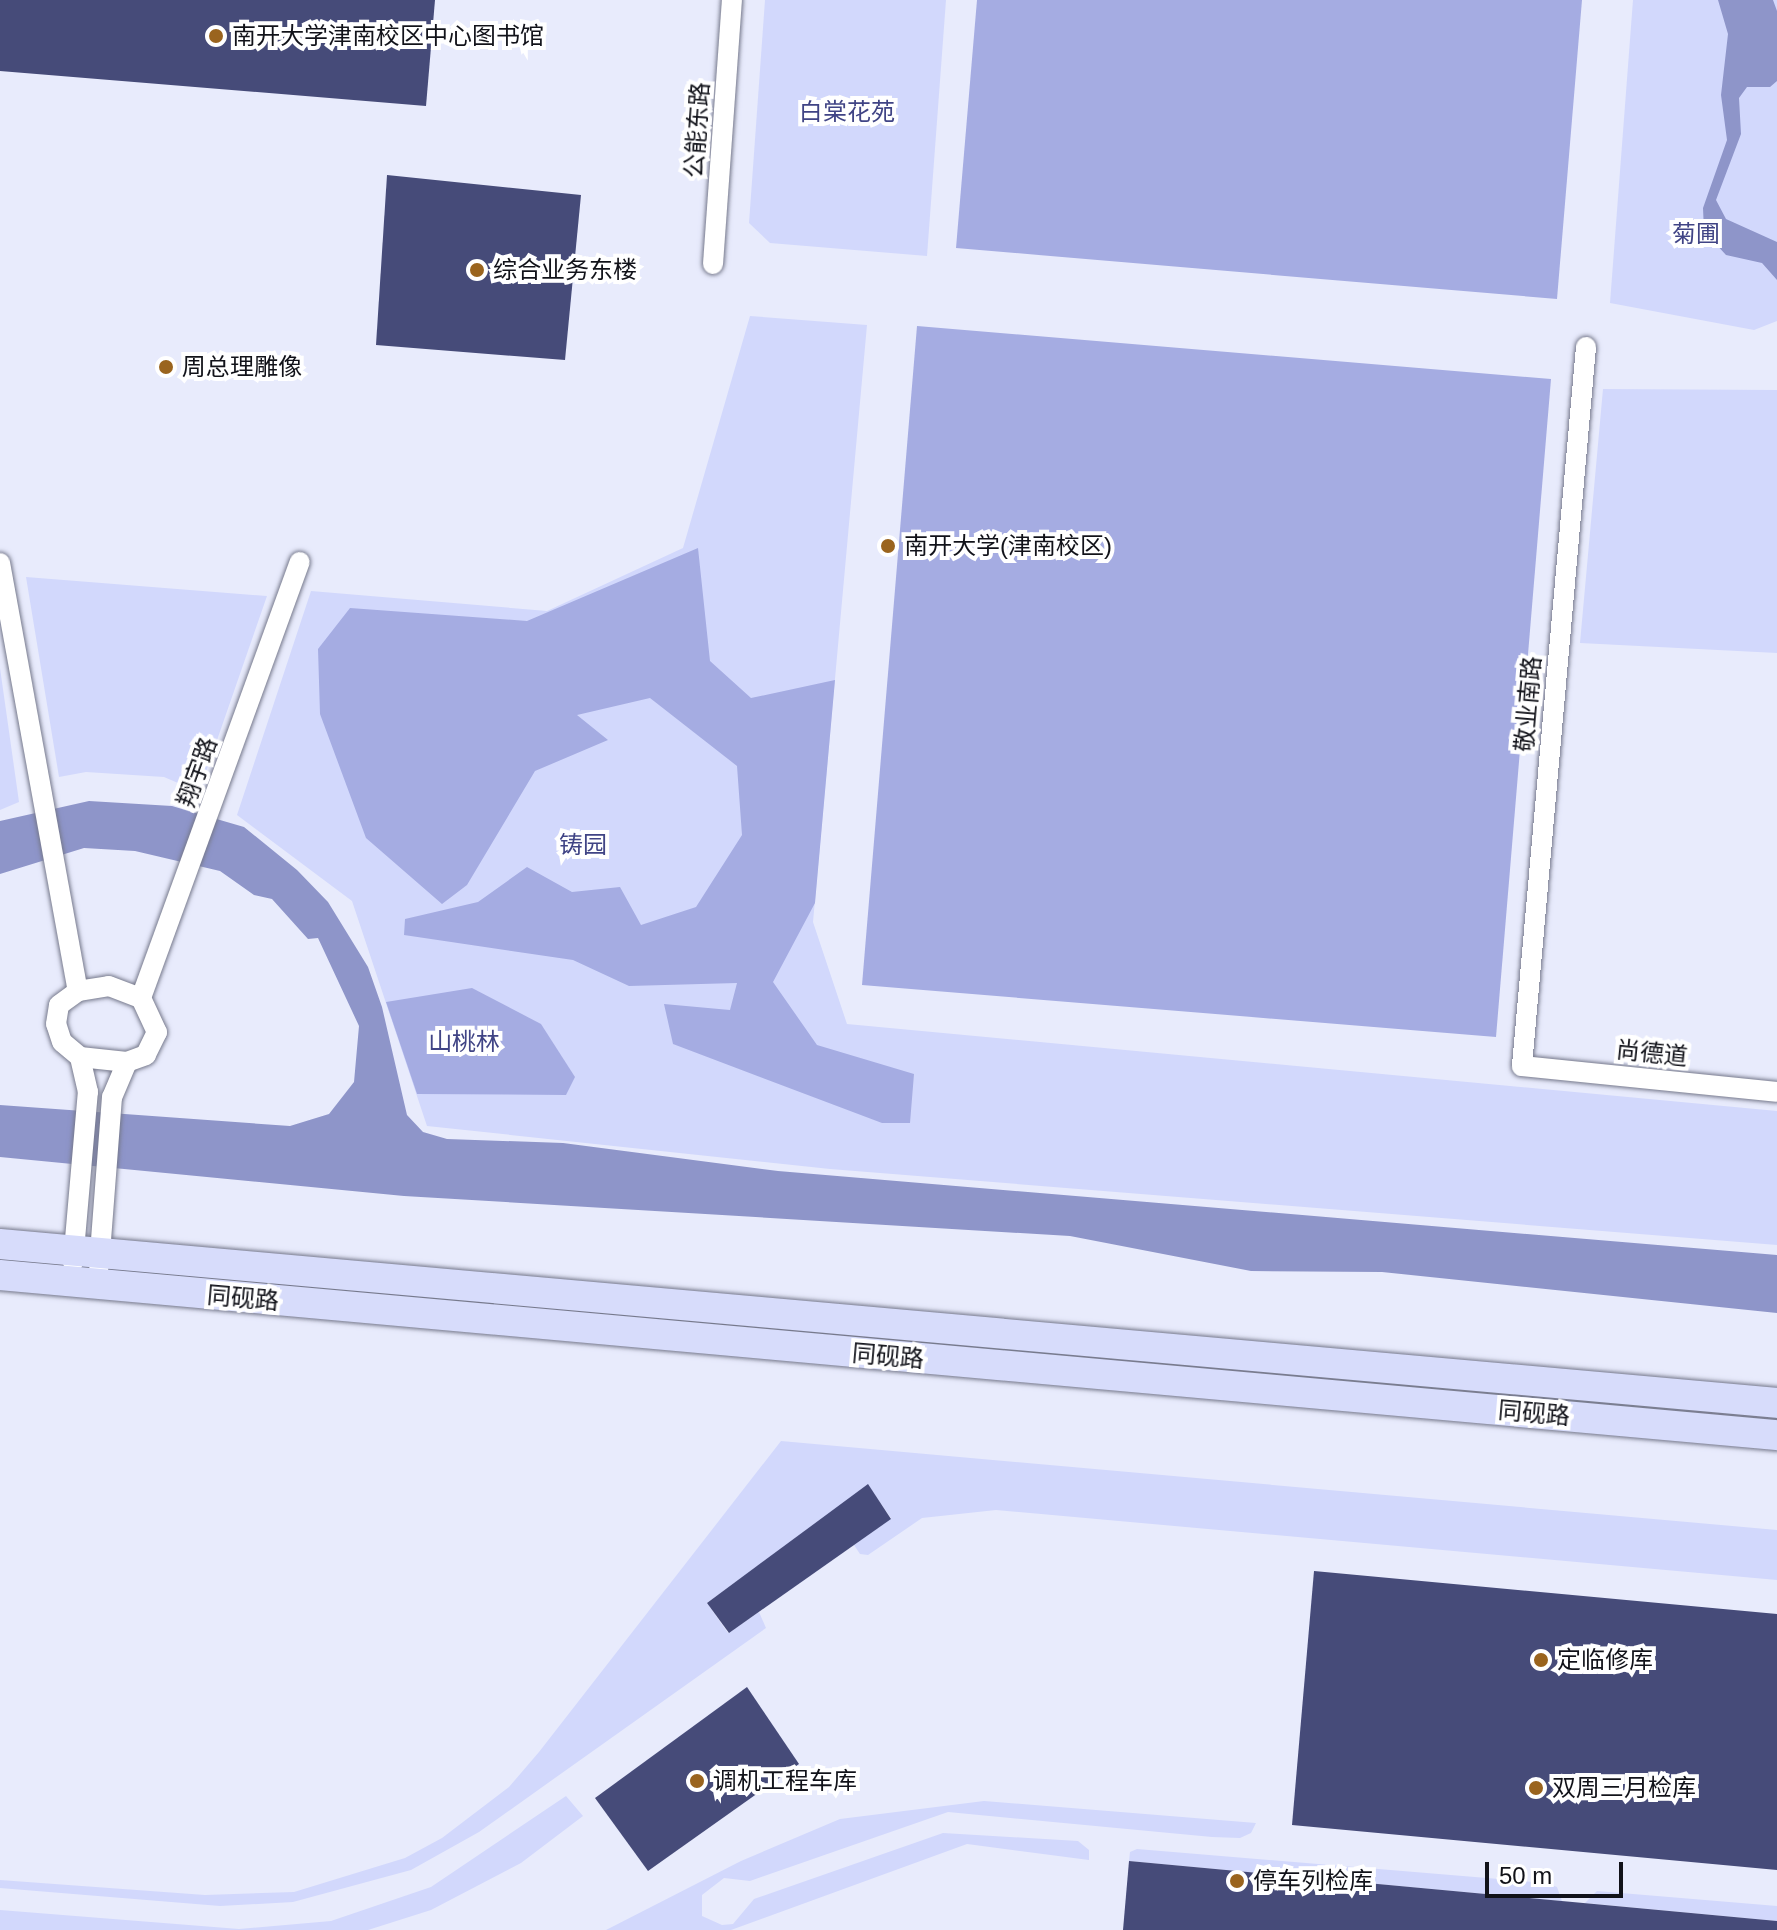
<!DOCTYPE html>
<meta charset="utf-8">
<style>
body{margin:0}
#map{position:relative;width:1777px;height:1930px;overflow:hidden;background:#e8ebfc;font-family:Helvetica,"Noto Sans SC",sans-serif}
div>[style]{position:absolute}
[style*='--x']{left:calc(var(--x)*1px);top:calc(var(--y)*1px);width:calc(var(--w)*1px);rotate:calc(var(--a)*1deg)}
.green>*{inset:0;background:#d2d8fc}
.forest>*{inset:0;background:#a5ace2}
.water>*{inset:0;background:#8e95c9}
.building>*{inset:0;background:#464b79}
.roads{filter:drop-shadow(0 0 2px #76798c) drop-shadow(0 0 2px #76798c)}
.minor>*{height:20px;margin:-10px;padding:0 10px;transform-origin:10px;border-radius:10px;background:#fff}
.primary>*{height:30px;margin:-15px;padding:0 15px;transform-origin:15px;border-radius:15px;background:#d7dcfb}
.dots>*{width:22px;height:22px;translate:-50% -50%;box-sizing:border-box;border:4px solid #fff;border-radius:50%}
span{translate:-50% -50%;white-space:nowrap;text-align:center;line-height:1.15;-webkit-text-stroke:8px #fff;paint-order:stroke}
.poi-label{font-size:24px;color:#111219}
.left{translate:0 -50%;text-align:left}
.park-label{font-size:24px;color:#404485}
.street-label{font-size:24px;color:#111219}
.scale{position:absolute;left:1485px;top:1862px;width:138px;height:36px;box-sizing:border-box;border:4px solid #111219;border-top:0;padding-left:10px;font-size:24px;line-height:28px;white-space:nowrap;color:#111219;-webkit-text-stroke:6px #fff;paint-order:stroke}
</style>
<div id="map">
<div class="green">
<i style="clip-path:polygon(765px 0,946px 0,927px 256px,770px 243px,749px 223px)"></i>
<i style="clip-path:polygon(1633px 0,1777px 0,1777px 321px,1754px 330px,1610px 303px)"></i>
<i style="clip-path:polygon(750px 316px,867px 325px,813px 922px,847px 1024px,1777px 1111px,1777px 1245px,830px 1169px,427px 1126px,352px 901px,237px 815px,311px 591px,547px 611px,683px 548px)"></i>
<i style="clip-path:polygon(1603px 389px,1777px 390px,1777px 653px,1580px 643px)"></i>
<i style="clip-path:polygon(26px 577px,267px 596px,199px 792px,164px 777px,86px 772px,59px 777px)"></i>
<i style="clip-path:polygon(0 668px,19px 802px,0 810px)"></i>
<i style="clip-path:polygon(781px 1441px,1777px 1530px,1777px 1580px,996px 1510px,922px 1518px,868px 1555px,860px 1554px,854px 1545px,891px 1518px,868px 1485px,707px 1603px,728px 1633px,759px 1612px,766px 1628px,479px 1832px,411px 1870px,293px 1902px,220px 1906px,0 1888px,0 1880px,205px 1895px,294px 1892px,405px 1858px,442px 1838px,509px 1787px,539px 1752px)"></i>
<i style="clip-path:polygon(566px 1796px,583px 1816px,521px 1863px,431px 1910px,368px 1930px,0 1930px,0 1910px,239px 1929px,331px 1921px,431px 1887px)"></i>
<i style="clip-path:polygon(984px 1801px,1256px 1823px,1251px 1833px,1240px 1838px,1212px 1837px,948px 1812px,750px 1881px,724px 1878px,702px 1895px,702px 1916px,722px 1925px,733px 1924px,754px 1899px,943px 1833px,1078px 1841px,1089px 1850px,1089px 1860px,967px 1844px,731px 1930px,606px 1930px,741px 1861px,840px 1819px)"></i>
<i style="clip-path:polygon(1137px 1849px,1546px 1883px,1557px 1887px,1562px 1901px,1129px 1861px,1130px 1852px)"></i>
<i style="clip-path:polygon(1597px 1891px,1777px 1906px,1777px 1921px,1585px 1903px)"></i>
</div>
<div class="forest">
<i style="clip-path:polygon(977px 0,1582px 0,1557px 299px,956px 248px)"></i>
<i style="clip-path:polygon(917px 326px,1551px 379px,1496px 1037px,862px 985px)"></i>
<i style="clip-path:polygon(698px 548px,710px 661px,751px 698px,835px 680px,815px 903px,773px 982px,817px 1045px,914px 1074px,910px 1123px,882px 1123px,673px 1044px,664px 1004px,730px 1010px,737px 983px,629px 986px,573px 960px,404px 935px,405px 919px,478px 902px,527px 867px,572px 892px,620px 887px,641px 925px,696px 907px,742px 835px,737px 766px,650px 698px,577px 715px,608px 740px,535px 771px,467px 885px,442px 904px,366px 838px,320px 714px,318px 649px,350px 608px,527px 621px)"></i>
<i style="clip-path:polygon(472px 988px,541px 1024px,575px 1077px,566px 1095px,417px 1094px,386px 1002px)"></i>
</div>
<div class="water">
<i style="clip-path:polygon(1718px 0,1773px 0,1777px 11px,1777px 81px,1770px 87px,1747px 87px,1739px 98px,1741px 134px,1716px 200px,1726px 219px,1777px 242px,1777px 280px,1762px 263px,1726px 255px,1704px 231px,1703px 208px,1727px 140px,1721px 95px,1728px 34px)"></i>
<i style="clip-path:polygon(89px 801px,172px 806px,244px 827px,297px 870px,328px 902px,368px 967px,382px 1007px,407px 1115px,423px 1132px,447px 1139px,563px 1143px,778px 1171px,1777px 1255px,1777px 1313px,1382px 1272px,1251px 1271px,1070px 1236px,404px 1196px,0 1157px,0 1105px,290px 1126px,329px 1114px,354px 1082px,359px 1026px,318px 938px,308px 939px,272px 899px,254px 895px,220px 871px,135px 851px,84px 848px,0 874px,0 821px)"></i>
</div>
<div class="building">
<i style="clip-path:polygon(0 0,435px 0,426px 106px,0 71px)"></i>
<i style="clip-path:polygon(387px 175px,581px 195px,565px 360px,376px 345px)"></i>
<i style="clip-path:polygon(868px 1484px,891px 1519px,729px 1633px,707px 1603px)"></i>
<i style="clip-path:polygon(1314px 1571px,1777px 1614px,1777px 1870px,1292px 1825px)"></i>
<i style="clip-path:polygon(747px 1687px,799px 1764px,648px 1871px,595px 1798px)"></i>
<i style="clip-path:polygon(1129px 1861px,1777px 1921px,1777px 1930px,1123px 1930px)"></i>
</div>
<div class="roads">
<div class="minor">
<i style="--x:713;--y:264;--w:265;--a:-85.9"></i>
<i style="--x:1586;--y:347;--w:722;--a:95.09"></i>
<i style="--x:1522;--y:1066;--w:256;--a:5.8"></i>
<i style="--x:0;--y:563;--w:435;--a:79.7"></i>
<i style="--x:141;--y:998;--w:464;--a:-70"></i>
<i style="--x:80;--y:1057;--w:47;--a:6.1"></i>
<i style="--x:73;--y:1262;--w:171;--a:-85"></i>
<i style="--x:88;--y:1092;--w:36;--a:-103"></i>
<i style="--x:80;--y:1057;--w:23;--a:-140"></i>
<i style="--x:62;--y:1042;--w:19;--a:-108"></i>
<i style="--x:56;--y:1024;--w:19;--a:-81"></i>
<i style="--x:59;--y:1005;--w:24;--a:-36"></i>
<i style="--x:78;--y:991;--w:31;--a:-9"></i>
<i style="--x:109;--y:986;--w:34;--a:21"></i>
<i style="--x:141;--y:998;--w:38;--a:65"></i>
<i style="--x:157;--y:1032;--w:25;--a:116"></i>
<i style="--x:146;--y:1055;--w:20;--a:160"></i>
<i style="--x:127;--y:1062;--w:38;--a:113"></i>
<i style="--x:112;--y:1097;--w:169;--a:94.4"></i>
</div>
<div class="primary">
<i style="--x:0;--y:1244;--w:1784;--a:5.11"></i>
<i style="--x:0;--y:1275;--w:1784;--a:5.15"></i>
</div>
</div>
<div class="dots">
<i style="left:216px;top:36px;background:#9a641e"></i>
<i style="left:477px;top:270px;background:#9a641e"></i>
<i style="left:166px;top:367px;background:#9a641e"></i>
<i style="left:888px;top:546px;background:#9a641e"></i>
<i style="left:1541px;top:1660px;background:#9a641e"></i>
<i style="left:697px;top:1781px;background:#9a641e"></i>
<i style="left:1536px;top:1788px;background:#9a641e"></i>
<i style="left:1237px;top:1881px;background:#9a641e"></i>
</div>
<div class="poi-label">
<span class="left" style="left:232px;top:36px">南开大学津南校区中心图书馆</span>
<span class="left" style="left:493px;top:270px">综合业务东楼</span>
<span class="left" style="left:182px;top:367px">周总理雕像</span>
<span class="left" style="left:904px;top:546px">南开大学(津南校区)</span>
<span class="left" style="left:1557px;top:1660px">定临修库</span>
<span class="left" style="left:713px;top:1781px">调机工程车库</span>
<span class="left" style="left:1552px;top:1788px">双周三月检库</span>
<span class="left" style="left:1253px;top:1881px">停车列检库</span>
</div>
<div class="park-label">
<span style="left:847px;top:112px">白棠花苑</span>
<span style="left:1696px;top:234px">菊圃</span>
<span style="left:583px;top:845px">铸园</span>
<span style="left:464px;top:1042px">山桃林</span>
</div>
<div class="street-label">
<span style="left:697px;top:130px;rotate:-86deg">公能东路</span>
<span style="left:1528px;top:704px;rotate:-85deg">敬业南路</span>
<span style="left:197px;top:772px;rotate:-70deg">翔宇路</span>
<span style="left:1652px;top:1053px;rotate:6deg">尚德道</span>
<span style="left:243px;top:1298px;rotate:5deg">同砚路</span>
<span style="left:888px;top:1356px;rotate:5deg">同砚路</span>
<span style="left:1534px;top:1413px;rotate:5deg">同砚路</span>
</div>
<div class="scale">50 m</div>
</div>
